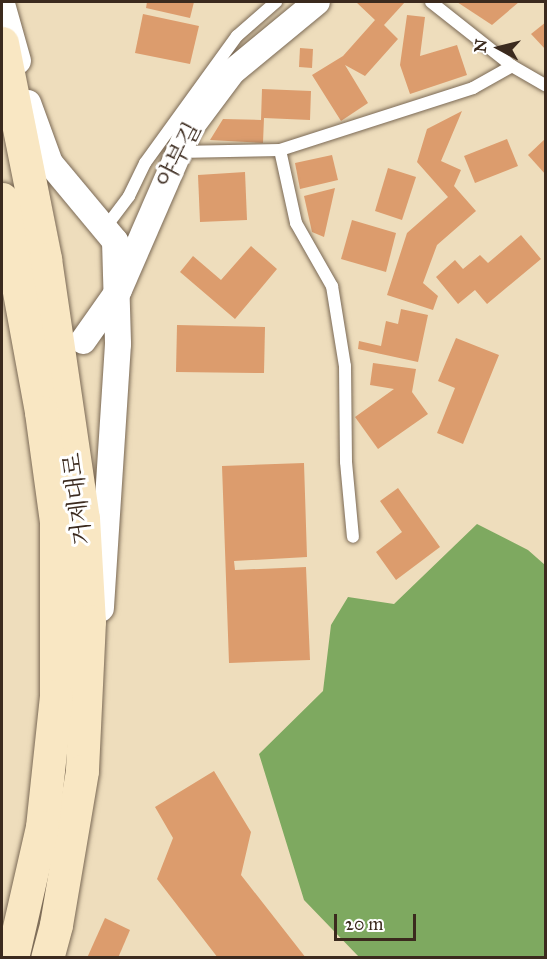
<!DOCTYPE html>
<meta charset="utf-8">
<style>
body{margin:0}
#map{position:relative;width:547px;height:959px;overflow:hidden;background:#eeddbc;font-family:"IM FELL Great Primer","Noto Serif KR",serif}
div>[style]{position:absolute}
[style*='--x']{left:calc(var(--x)*1px);top:calc(var(--y)*1px);width:calc(var(--w)*1px);rotate:calc(var(--a)*1deg)}
.forest>*{inset:0;background:#7ea960}
.building>*{inset:0;background:#dc9c6d}
.roads{filter:drop-shadow(0 0 2px #7a6955) drop-shadow(0 0 2px #7a6955)}
.lane>*{height:12px;margin:-6px;padding:0 6px;transform-origin:6px;border-radius:6px;background:#fff}
.street>*{height:26px;margin:-13px;padding:0 13px;transform-origin:13px;border-radius:13px;background:#fff}
.secondary>*{height:33px;margin:-16.5px;padding:0 16.5px;transform-origin:16.5px;border-radius:16.5px;background:#f9e7c3}
span{translate:-50% -50%;white-space:nowrap;text-align:center;line-height:1.15;-webkit-text-stroke:6px #fff;paint-order:stroke}
.street-label{font-size:24px;color:#3b2a1e}
.frame{position:absolute;inset:0;border:3px solid #3b2a1e;pointer-events:none}
.north{position:absolute;left:469px;top:18px;width:60px;height:60px;-webkit-text-stroke:4px #fff;paint-order:stroke;rotate:277deg;font-size:16px;font-weight:700;line-height:24px;text-align:center;color:#3b2a1e}
.north::after{content:'';display:block;margin:auto;width:21px;height:27px;background:#3b2a1e;clip-path:polygon(50% 0,100% 100%,50% 72%,0 100%)}
.scale{position:absolute;left:334px;top:914px;width:82px;height:27px;box-sizing:border-box;border:3px solid #3b2a1e;border-top:0;padding-left:8px;font-size:18px;line-height:21px;white-space:nowrap;color:#3b2a1e;-webkit-text-stroke:4px #fff;paint-order:stroke}
</style>
<div id="map">
<div class="forest">
<i style="clip-path:polygon(477px 524px,528px 550px,545px 565px,545px 957px,359px 957px,304px 900px,259px 754px,323px 691px,331px 625px,348px 597px,394px 604px)"></i>
</div>
<div class="building">
<i style="clip-path:polygon(147px 2px,194px 2px,190px 18px,146px 8px)"></i>
<i style="clip-path:polygon(356px 2px,405px 2px,384px 25px,398px 39px,365px 76px,345px 65px,368px 103px,341px 121px,312px 75px,343px 56px,375px 20px)"></i>
<i style="clip-path:polygon(457px 2px,519px 2px,492px 25px)"></i>
<i style="clip-path:polygon(143px 14px,199px 26px,190px 64px,135px 53px)"></i>
<i style="clip-path:polygon(407px 15px,425px 17px,420px 56px,457px 45px,467px 75px,410px 94px,400px 65px)"></i>
<i style="clip-path:polygon(546px 22px,546px 50px,531px 34px)"></i>
<i style="clip-path:polygon(300px 48px,313px 49px,312px 68px,299px 67px)"></i>
<i style="clip-path:polygon(262px 89px,311px 91px,310px 120px,264px 118px,263px 143px,210px 140px,223px 119px,261px 120px)"></i>
<i style="clip-path:polygon(462px 111px,441px 161px,461px 170px,454px 186px,476px 211px,437px 245px,423px 283px,438px 296px,433px 310px,387px 295px,407px 233px,448px 197px,417px 162px,427px 129px)"></i>
<i style="clip-path:polygon(546px 138px,546px 175px,528px 155px)"></i>
<i style="clip-path:polygon(507px 139px,518px 166px,475px 183px,464px 156px)"></i>
<i style="clip-path:polygon(332px 155px,338px 180px,300px 189px,295px 163px)"></i>
<i style="clip-path:polygon(388px 168px,416px 177px,402px 220px,375px 211px)"></i>
<i style="clip-path:polygon(245px 172px,247px 220px,200px 222px,198px 175px)"></i>
<i style="clip-path:polygon(335px 188px,324px 237px,312px 232px,304px 196px)"></i>
<i style="clip-path:polygon(352px 220px,396px 233px,386px 272px,341px 259px)"></i>
<i style="clip-path:polygon(521px 235px,541px 259px,487px 304px,475px 290px,458px 304px,436px 277px,455px 260px,463px 269px,480px 255px,488px 263px)"></i>
<i style="clip-path:polygon(251px 246px,277px 269px,235px 319px,180px 272px,193px 256px,221px 280px)"></i>
<i style="clip-path:polygon(401px 309px,428px 315px,418px 362px,358px 349px,359px 341px,381px 346px,386px 321px,398px 324px)"></i>
<i style="clip-path:polygon(177px 325px,265px 327px,264px 373px,176px 372px)"></i>
<i style="clip-path:polygon(456px 338px,499px 355px,463px 444px,437px 433px,455px 388px,438px 381px)"></i>
<i style="clip-path:polygon(373px 363px,416px 369px,412px 392px,428px 414px,378px 449px,355px 417px,394px 389px,370px 385px)"></i>
<i style="clip-path:polygon(304px 463px,307px 557px,234px 561px,235px 570px,306px 567px,310px 660px,229px 663px,222px 466px)"></i>
<i style="clip-path:polygon(398px 488px,440px 547px,396px 580px,376px 552px,402px 532px,380px 501px)"></i>
<i style="clip-path:polygon(214px 771px,251px 832px,241px 875px,306px 958px,218px 958px,157px 879px,173px 838px,155px 807px)"></i>
<i style="clip-path:polygon(105px 918px,130px 930px,118px 958px,87px 958px)"></i>
</div>
<div class="roads">
<div class="lane">
<i style="--x:431;--y:2;--w:103;--a:38.3"></i>
<i style="--x:512;--y:66;--w:39;--a:30"></i>
<i style="--x:280;--y:150;--w:75;--a:77.6"></i>
<i style="--x:296;--y:223;--w:73;--a:60.3"></i>
<i style="--x:332;--y:286;--w:81;--a:80.8"></i>
<i style="--x:345;--y:366;--w:96;--a:89.4"></i>
<i style="--x:346;--y:462;--w:75;--a:84.7"></i>
<i style="--x:178;--y:152;--w:102;--a:-1.1"></i>
<i style="--x:280;--y:150;--w:203;--a:-17.8"></i>
<i style="--x:473;--y:88;--w:45;--a:-29.4"></i>
<i style="--x:105;--y:228;--w:40;--a:-53"></i>
<i style="--x:129;--y:196;--w:37;--a:-64"></i>
<i style="--x:145;--y:163;--w:157;--a:-54.1"></i>
<i style="--x:237;--y:36;--w:52;--a:-41.1"></i>
</div>
<div class="street">
<i style="--x:2;--y:4;--w:59;--a:74.3"></i>
<i style="--x:28;--y:103;--w:64;--a:69.9"></i>
<i style="--x:50;--y:163;--w:102;--a:50.2"></i>
<i style="--x:115;--y:241;--w:103;--a:88.3"></i>
<i style="--x:118;--y:344;--w:265;--a:93.7"></i>
<i style="--x:83;--y:341;--w:62;--a:-54.8"></i>
<i style="--x:119;--y:290;--w:173;--a:-66.5"></i>
<i style="--x:188;--y:131;--w:74;--a:-53.3"></i>
<i style="--x:232;--y:72;--w:110;--a:-39.5"></i>
</div>
<div class="secondary">
<i style="--x:2;--y:43;--w:220;--a:78.7"></i>
<i style="--x:45;--y:259;--w:262;--a:81.7"></i>
<i style="--x:83;--y:518;--w:103;--a:86.7"></i>
<i style="--x:89;--y:621;--w:150;--a:92.7"></i>
<i style="--x:82;--y:771;--w:156;--a:99.6"></i>
<i style="--x:56;--y:925;--w:34;--a:105"></i>
<i style="--x:2;--y:199;--w:217;--a:79.6"></i>
<i style="--x:41;--y:412;--w:111;--a:82.2"></i>
<i style="--x:56;--y:522;--w:174;--a:90"></i>
<i style="--x:56;--y:696;--w:132;--a:96.1"></i>
<i style="--x:42;--y:827;--w:134;--a:102.9"></i>
</div>
</div>
<div class="street-label">
<span style="left:179px;top:155px;rotate:-63deg">야부길</span>
<span style="left:78px;top:499px;rotate:-97deg">거제대로</span>
</div>
<div class="frame"></div>
<div class="north">N</div>
<div class="scale">20 m</div>
</div>
